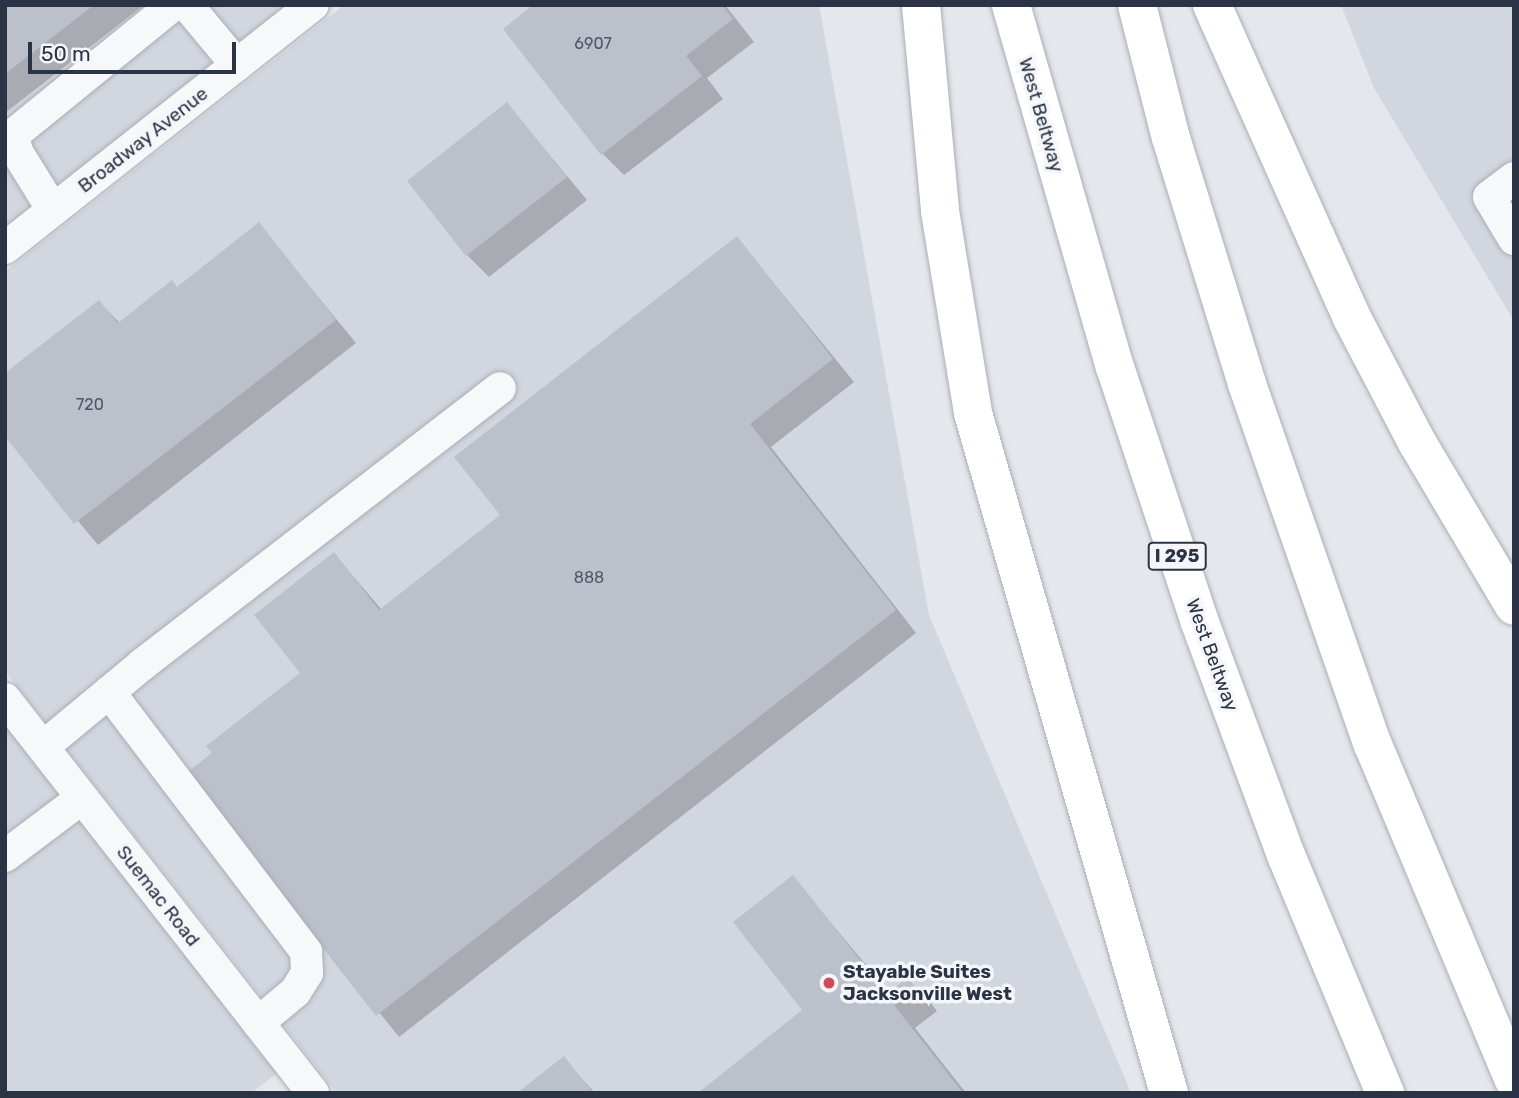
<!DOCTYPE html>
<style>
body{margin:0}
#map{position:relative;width:1519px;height:1098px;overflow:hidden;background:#e4e7ec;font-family:Rubik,sans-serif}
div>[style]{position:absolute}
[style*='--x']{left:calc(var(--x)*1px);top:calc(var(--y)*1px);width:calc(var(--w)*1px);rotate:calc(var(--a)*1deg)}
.built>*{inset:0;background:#d2d6de}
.shadow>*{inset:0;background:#0003}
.building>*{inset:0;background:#bbc0ca}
.roads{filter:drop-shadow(0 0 2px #a9aeb7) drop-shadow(0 0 2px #a9aeb7)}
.minor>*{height:32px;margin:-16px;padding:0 16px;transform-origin:16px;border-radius:16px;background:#f7f8fa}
.highway>*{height:38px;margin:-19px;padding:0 19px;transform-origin:19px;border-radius:19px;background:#fff}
.dots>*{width:19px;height:19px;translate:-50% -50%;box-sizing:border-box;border:4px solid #f4f6f9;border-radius:50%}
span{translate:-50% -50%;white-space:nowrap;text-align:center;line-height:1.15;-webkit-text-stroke:7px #f4f6f9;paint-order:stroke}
.number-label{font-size:16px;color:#4f5766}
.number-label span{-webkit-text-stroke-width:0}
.shield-label span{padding:2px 5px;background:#f4f6f9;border:2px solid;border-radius:5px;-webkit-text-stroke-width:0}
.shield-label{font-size:18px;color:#2b3445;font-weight:700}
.street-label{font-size:19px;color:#2b3445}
.poi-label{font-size:19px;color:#2b3445;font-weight:700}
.left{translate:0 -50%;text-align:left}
.frame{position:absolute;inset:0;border:7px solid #2b3445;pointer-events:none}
.scale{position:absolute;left:28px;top:42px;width:208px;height:32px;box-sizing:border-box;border:4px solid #2b3445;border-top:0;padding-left:9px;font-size:21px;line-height:24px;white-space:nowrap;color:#2b3445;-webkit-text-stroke:5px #f4f6f9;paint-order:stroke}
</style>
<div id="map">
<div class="built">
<i style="clip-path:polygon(5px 5px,287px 5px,5px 227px)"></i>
<i style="clip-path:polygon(344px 5px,819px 5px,929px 615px,1131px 1093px,337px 1093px,5px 671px,5px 272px)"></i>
<i style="clip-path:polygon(1341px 5px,1514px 5px,1514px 321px,1374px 88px)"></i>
<i style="clip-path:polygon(5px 721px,281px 1070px,251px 1093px,5px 1093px)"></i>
</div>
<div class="shadow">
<i style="clip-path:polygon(5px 5px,144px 5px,5px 113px)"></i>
<i style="clip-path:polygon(536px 5px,725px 5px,754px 42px,707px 78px,723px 99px,624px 175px,602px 153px)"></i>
<i style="clip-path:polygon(507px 104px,587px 200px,489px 277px,467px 255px)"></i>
<i style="clip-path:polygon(259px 225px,356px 343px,98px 545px,5px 433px,99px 302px,120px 323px,178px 288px)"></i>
<i style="clip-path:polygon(737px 238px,854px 382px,771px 447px,916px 633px,399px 1037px,188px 774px,302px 673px,334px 554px,382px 610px,502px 515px)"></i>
<i style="clip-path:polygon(793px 877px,890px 994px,908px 980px,930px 1002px,937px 1011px,915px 1028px,966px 1093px,701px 1093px,805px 1011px)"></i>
<i style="clip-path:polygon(563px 1058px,595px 1093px,520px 1093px)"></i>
</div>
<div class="building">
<i style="clip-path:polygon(5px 5px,94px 5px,5px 74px)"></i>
<i style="clip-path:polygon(533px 5px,722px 5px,733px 19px,686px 56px,702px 76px,601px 155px,503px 29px)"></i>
<i style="clip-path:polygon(507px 102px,567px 177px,466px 256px,407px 181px)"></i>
<i style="clip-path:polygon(259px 222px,336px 320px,74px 524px,5px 436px,5px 373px,99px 300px,118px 323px,172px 280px,177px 287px)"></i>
<i style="clip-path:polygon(737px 236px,833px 359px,750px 424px,896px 610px,376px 1016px,186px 773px,212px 753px,206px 746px,300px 673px,254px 615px,334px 552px,379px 610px,500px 515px,454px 457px)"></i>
<i style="clip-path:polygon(793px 875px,887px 994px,908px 977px,916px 988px,894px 1005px,963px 1093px,698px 1093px,802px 1010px,733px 922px)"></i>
<i style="clip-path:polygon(564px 1056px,593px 1093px,517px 1093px)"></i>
</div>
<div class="roads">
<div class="minor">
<i style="--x:187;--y:5;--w:78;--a:50.2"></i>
<i style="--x:1514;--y:178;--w:31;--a:143"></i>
<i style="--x:1489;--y:197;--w:49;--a:59.2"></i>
<i style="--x:53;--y:210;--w:68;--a:-121.8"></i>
<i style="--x:17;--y:152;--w:17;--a:-103"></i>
<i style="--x:13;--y:135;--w:206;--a:-39.1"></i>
<i style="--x:5;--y:248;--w:392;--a:-38.3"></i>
<i style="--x:109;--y:692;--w:326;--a:52.8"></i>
<i style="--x:306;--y:952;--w:21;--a:87"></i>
<i style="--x:307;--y:973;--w:22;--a:122"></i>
<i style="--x:295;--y:992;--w:48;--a:140"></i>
<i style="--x:5;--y:699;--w:500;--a:51.98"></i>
<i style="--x:43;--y:747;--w:130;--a:-39.7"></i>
<i style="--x:143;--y:664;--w:451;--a:-37.7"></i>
<i style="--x:5;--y:856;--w:96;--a:-37"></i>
</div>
<div class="highway">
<i style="--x:921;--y:5;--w:207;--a:84.7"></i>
<i style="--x:940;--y:211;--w:205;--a:80.7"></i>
<i style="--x:973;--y:413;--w:708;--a:73.92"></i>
<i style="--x:1011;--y:5;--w:377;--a:74"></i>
<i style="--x:1115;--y:367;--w:267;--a:71.6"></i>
<i style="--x:1199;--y:620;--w:251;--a:69.7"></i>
<i style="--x:1286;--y:855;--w:258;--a:67.4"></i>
<i style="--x:1137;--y:5;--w:137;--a:75.7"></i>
<i style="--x:1171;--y:138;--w:257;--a:72.8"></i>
<i style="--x:1247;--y:384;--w:382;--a:70.8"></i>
<i style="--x:1373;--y:745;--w:363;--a:67.2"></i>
<i style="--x:1212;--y:5;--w:343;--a:65.9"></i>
<i style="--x:1352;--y:318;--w:142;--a:62.4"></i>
<i style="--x:1418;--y:444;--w:188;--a:59.3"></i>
</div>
</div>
<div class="dots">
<i style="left:829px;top:983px;background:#d1495b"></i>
</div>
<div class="number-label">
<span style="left:593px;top:44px">6907</span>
<span style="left:90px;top:405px">720</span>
<span style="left:589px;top:578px">888</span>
</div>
<div class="shield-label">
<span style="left:1177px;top:556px">I 295</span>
</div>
<div class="street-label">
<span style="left:1041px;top:115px;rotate:74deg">West Beltway</span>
<span style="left:143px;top:140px;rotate:-38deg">Broadway Avenue</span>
<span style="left:1212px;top:655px;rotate:70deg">West Beltway</span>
<span style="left:158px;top:896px;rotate:52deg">Suemac Road</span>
</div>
<div class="poi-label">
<span class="left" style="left:843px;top:983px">Stayable Suites<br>Jacksonville West</span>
</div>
<div class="frame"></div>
<div class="scale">50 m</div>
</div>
